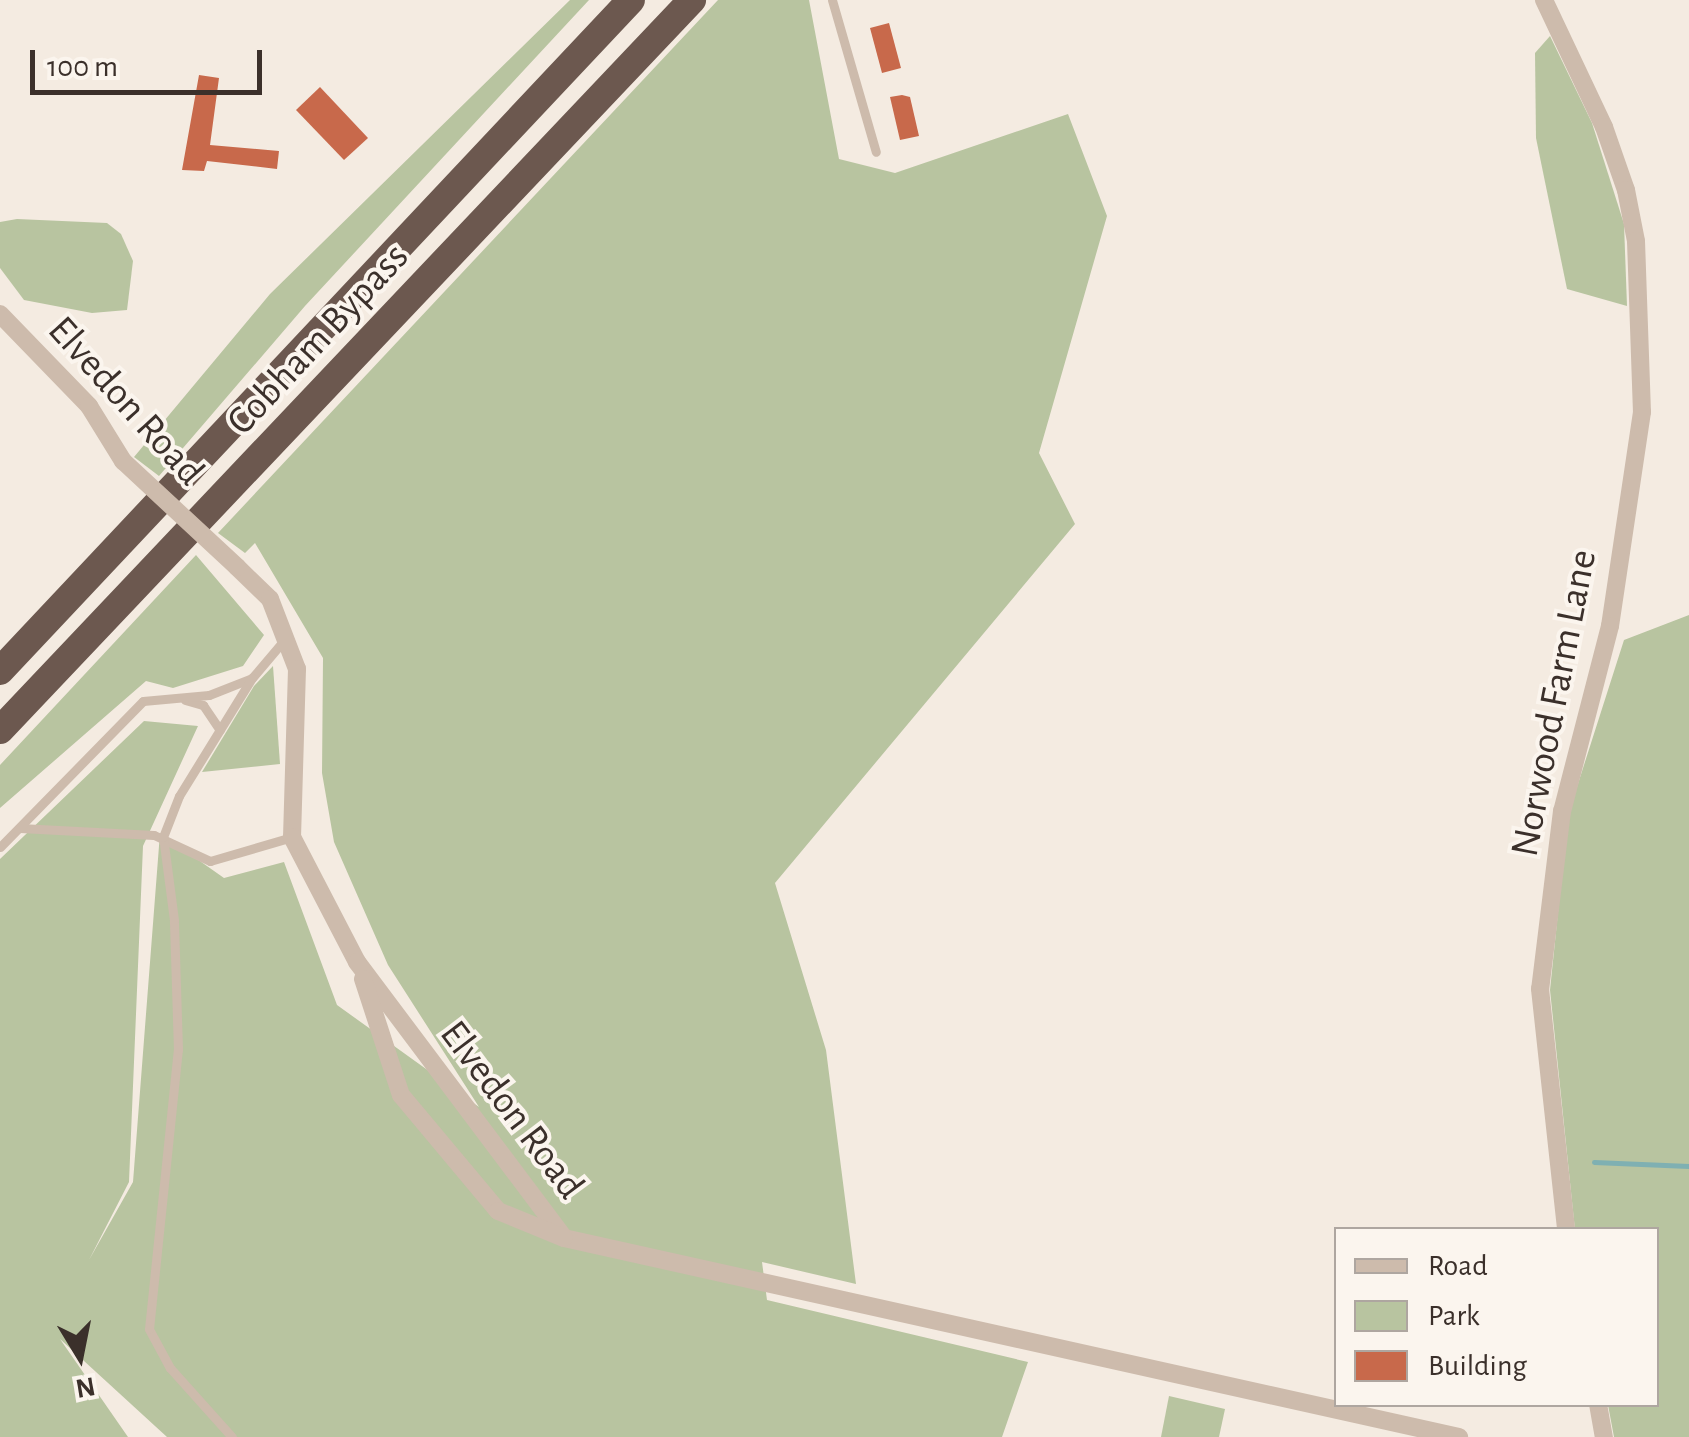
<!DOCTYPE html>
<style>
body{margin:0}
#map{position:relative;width:1689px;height:1437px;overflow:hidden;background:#f4ebe1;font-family:"Alegreya Sans",sans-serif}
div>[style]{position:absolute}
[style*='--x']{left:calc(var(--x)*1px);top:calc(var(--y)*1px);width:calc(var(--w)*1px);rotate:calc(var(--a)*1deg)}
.green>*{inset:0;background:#b8c4a0}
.stream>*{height:5px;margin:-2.5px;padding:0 2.5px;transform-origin:2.5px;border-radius:2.5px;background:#7fb0b2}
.building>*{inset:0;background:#c8694b}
.service>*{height:9px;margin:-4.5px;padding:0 4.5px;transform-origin:4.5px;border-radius:4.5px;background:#cdbbac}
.minor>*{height:18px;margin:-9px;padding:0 9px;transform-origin:9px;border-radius:9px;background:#cdbbac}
.trunk>*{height:28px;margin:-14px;padding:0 14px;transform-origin:14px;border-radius:14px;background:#6c584f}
.minor-bridge>*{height:18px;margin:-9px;padding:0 9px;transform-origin:9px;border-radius:9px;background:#cdbbac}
span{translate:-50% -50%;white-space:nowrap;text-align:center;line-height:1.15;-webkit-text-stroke:8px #fbf5ee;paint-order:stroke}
.street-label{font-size:40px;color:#3b302b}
.legend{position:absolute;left:1334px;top:1227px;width:325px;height:180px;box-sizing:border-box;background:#fbf5ee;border:2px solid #aea6a0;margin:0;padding:12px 18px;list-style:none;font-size:30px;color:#3b302b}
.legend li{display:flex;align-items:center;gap:20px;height:50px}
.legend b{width:50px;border:2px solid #aea6a0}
.north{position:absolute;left:30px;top:1307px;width:100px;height:100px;-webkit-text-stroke:8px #fbf5ee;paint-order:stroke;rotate:170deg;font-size:28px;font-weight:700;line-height:40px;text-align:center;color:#3b302b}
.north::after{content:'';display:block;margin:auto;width:35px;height:45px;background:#3b302b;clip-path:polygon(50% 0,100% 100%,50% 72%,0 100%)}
.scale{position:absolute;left:30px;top:50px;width:232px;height:45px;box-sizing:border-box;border:5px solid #3b302b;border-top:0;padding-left:12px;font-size:30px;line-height:35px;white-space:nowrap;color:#3b302b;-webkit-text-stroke:8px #fbf5ee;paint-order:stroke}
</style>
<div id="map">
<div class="green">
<i style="clip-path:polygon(570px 0,589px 0,305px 306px,159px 476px,134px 457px,270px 294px)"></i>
<i style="clip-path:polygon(718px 0,809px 0,839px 159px,895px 173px,1068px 114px,1107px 216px,1039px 453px,1075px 524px,775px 883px,826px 1050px,856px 1284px,762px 1262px,767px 1300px,1028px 1362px,1002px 1437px,167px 1437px,60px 1339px,128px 1437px,0 1437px,0 859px,144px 721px,198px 726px,143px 846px,129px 1182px,89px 1260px,133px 1182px,160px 833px,224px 878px,284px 862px,337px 1005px,479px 1107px,388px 965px,334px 842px,322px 773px,323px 658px,255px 543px,245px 553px,218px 533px)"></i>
<i style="clip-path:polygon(1550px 36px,1592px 123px,1624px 224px,1627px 306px,1567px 289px,1536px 138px,1535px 53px)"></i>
<i style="clip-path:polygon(17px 219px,107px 223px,121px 234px,133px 261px,127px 310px,92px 313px,24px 300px,0 268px,0 222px)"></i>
<i style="clip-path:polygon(196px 555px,264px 635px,243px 666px,173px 688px,146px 681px,0 808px,0 765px)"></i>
<i style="clip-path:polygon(1689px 615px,1689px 1437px,1614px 1437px,1608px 1405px,1656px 1404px,1656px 1230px,1575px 1230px,1550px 990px,1568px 815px,1624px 640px)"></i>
<i style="clip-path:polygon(273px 666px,280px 764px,202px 772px,254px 686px)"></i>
<i style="clip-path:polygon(1169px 1396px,1225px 1409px,1219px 1437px,1161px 1437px)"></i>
</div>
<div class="stream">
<i style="--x:1594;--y:1162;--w:95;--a:2.4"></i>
</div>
<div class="building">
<i style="clip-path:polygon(889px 23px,901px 68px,882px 73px,870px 28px)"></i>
<i style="clip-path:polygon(199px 75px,219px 78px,210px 145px,279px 151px,277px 169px,207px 161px,204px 171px,182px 170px)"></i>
<i style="clip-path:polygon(320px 87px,368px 138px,344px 160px,296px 110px)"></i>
<i style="clip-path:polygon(902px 95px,910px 97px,919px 136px,900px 140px,890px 97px)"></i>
</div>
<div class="service">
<i style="--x:832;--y:0;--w:158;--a:73.9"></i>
<i style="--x:185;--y:700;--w:19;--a:16"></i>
<i style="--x:203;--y:705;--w:30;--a:56"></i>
<i style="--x:20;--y:828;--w:134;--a:3"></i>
<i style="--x:154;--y:835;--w:62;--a:24.9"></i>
<i style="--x:210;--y:861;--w:85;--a:-16.3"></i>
<i style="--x:0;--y:847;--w:204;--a:-45.6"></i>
<i style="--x:143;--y:701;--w:66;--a:-5.2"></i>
<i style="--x:209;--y:695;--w:46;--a:-21.6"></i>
<i style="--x:252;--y:678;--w:51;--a:-49.8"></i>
<i style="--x:232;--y:1437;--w:93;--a:-131.9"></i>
<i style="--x:170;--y:1368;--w:44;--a:-118.3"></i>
<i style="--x:149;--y:1329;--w:281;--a:-84.1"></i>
<i style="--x:178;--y:1050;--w:130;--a:-91.8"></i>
<i style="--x:174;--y:920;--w:84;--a:-97.5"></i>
<i style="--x:163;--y:837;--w:44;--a:-68.7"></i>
<i style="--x:179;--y:796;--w:139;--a:-58.3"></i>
</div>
<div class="minor">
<i style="--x:1544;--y:0;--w:140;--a:64.7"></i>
<i style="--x:1604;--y:127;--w:67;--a:70.8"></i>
<i style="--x:1626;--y:190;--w:52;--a:78.9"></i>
<i style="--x:1636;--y:241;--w:171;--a:88"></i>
<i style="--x:1642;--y:412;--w:216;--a:98.5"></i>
<i style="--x:1610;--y:626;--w:191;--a:104.5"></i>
<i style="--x:1562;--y:811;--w:179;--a:97"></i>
<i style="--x:1540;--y:989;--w:242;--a:83.8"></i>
<i style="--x:0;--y:314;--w:128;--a:45.9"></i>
<i style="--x:89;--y:406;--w:65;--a:58.3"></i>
<i style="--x:237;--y:567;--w:46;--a:44.1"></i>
<i style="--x:270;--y:599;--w:75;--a:68.9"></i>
<i style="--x:297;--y:669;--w:168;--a:91.7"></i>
<i style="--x:292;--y:837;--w:141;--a:62.5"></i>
<i style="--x:357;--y:962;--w:345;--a:53.1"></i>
<i style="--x:564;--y:1238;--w:917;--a:12.54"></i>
<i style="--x:363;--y:979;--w:122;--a:71.9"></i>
<i style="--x:401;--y:1095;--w:151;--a:50.1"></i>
<i style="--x:498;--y:1211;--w:71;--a:22.2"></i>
<i style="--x:1598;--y:1404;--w:34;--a:80"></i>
</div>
<div class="trunk">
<i style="--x:0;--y:671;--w:921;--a:-46.76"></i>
<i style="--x:0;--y:730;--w:1006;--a:-46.53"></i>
</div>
<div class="minor-bridge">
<i style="--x:123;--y:461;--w:156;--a:42.9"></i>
</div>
<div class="street-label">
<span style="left:318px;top:339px;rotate:-47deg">Cobham Bypass</span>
<span style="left:126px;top:401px;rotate:48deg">Elvedon Road</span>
<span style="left:1554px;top:703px;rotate:-79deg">Norwood Farm Lane</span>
<span style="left:512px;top:1110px;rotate:53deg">Elvedon Road</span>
</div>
<ul class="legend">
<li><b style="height:12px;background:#cdbbac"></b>Road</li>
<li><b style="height:28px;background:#b8c4a0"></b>Park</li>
<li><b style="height:28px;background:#c8694b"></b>Building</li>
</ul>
<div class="north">N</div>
<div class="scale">100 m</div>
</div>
